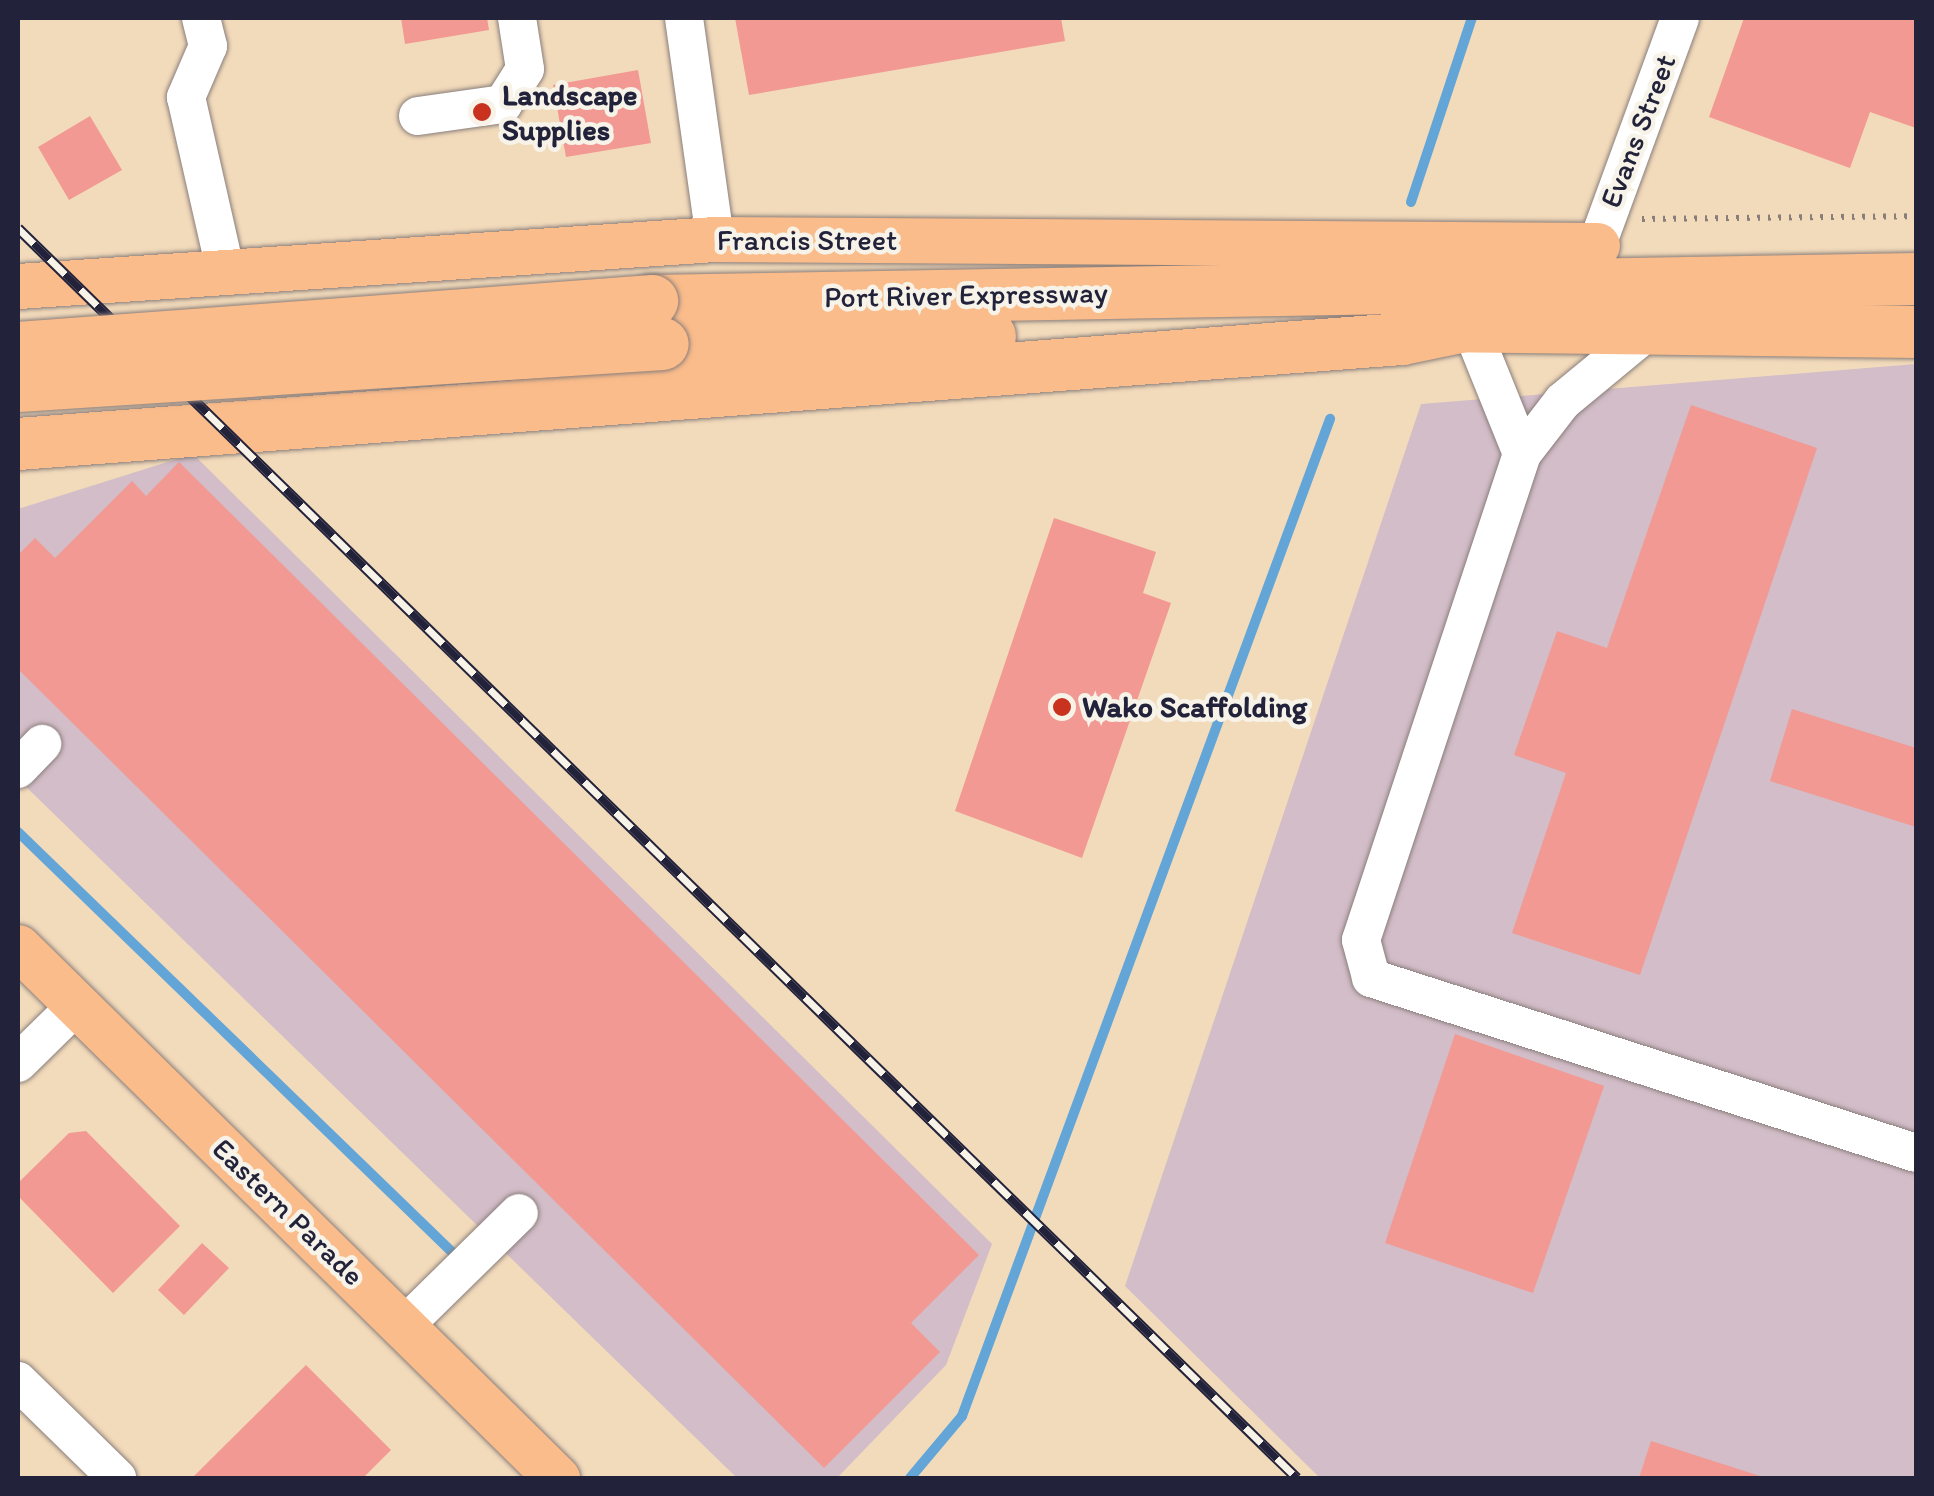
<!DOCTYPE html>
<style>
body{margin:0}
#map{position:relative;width:1934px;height:1496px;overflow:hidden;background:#f2dbbb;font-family:Itim,sans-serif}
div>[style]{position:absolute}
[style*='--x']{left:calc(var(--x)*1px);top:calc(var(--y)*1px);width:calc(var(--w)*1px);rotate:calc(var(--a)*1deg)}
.industrial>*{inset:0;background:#d2bdc8}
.stream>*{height:10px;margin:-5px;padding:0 5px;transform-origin:5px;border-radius:5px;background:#64a5d7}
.building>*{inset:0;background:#f19992}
.path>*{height:6px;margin-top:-3px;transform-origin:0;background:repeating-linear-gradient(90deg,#8a7e7b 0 2.5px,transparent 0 10.5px)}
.roads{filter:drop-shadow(0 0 2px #8a7e7b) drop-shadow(0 0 2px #8a7e7b)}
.minor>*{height:38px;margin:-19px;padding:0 19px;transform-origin:19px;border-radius:19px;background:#fff}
.major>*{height:45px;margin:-22.5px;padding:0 22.5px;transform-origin:22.5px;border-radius:22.5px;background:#fabc8b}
.highway>*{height:52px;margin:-26px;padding:0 26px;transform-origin:26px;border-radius:26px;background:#fabc8b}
.rail>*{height:11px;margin-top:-5.5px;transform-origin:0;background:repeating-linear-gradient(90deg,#f7f3e8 0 22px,#22223b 0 44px);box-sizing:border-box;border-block:2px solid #22223b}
.bridges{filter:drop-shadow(0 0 2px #8a7e7b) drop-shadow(0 0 2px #8a7e7b)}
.highway-bridge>*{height:52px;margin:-26px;padding:0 26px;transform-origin:26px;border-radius:26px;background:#fabc8b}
.dots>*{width:28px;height:28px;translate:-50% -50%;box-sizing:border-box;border:5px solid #f7f3e8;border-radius:50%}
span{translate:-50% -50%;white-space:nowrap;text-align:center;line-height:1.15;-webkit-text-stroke:9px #f7f3e8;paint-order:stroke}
.poi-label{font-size:30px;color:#22223b;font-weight:700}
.left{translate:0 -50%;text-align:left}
.street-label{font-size:30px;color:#22223b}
.frame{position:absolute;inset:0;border:20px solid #22223b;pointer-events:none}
</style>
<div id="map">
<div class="industrial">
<i style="clip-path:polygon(1916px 364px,1916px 1478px,1320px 1478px,1125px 1286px,1421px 404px)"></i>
<i style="clip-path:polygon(193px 454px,992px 1244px,946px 1365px,837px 1478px,737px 1478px,18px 779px,18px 509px)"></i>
</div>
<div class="stream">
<i style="--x:1411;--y:202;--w:194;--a:-71.7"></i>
<i style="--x:18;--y:832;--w:603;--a:44.06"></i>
<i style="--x:910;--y:1478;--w:81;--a:-50"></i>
<i style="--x:962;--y:1416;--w:1063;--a:-69.74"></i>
</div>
<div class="building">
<i style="clip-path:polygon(401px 18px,487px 18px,489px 30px,405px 44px)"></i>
<i style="clip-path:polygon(735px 18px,1061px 18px,1065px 41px,749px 95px)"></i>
<i style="clip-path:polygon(1744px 18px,1916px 18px,1916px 128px,1870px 112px,1850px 168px,1709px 117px)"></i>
<i style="clip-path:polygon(638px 70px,651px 143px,566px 157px,553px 85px)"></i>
<i style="clip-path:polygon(90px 116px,122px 170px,69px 200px,38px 147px)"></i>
<i style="clip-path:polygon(1691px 405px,1817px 448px,1640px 975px,1512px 933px,1566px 773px,1514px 755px,1557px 631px,1607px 648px)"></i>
<i style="clip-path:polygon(179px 462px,979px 1255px,911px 1323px,940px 1352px,824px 1468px,18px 669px,18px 555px,35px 538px,55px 558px,132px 481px,146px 496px)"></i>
<i style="clip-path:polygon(1054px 518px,1156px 552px,1143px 593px,1171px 603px,1082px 858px,955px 811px)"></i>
<i style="clip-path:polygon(1792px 709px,1916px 748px,1916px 827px,1770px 781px)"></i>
<i style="clip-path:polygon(1455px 1034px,1604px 1086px,1533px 1293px,1385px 1243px)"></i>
<i style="clip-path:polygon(86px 1131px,180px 1226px,113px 1293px,18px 1196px,18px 1183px,69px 1133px)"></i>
<i style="clip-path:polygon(202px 1243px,229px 1268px,184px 1315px,158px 1290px)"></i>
<i style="clip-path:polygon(306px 1365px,391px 1450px,363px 1478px,192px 1478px)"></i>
<i style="clip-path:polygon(1651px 1441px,1766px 1478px,1639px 1478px)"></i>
</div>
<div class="path">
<i style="--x:1642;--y:219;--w:274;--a:-0.6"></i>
</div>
<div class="roads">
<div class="minor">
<i style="--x:201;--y:18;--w:29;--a:76"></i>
<i style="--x:208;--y:46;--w:56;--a:113.3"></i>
<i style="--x:186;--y:97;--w:176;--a:77.2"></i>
<i style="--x:684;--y:18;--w:223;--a:82"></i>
<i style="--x:418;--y:116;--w:86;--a:-8"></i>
<i style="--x:503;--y:104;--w:41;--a:-57.8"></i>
<i style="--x:525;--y:69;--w:52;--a:-98.9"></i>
<i style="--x:1597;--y:245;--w:242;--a:-69.9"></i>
<i style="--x:1470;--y:325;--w:139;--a:68"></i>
<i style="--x:1522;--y:454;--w:512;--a:108.33"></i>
<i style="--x:1361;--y:940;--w:39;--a:75"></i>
<i style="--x:1371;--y:978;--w:572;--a:17.8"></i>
<i style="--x:1522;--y:454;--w:67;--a:-52.3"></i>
<i style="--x:1563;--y:401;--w:118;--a:-39.5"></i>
<i style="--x:18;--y:769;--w:35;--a:-46"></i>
<i style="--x:18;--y:1063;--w:83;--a:-44.5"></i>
<i style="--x:404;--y:1326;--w:161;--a:-44.5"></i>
<i style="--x:18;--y:1381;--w:139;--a:44.4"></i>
</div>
<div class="major">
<i style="--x:18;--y:286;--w:699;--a:-3.86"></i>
<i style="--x:715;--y:239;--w:882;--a:0.39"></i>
<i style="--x:18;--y:947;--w:757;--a:44.57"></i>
</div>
<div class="highway">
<i style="--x:652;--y:301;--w:1264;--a:-1"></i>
<i style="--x:1433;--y:326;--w:483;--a:0.7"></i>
<i style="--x:663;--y:344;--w:327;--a:-1.4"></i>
<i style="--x:18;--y:444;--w:1388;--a:-4.34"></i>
<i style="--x:1402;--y:339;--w:69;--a:-11.6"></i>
</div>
</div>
<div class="rail">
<i style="--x:18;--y:228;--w:1788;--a:44.34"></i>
</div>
<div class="bridges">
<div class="highway-bridge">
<i style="--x:18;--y:348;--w:636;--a:-4.24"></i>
<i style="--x:18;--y:386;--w:646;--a:-3.73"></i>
</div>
</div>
<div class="dots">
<i style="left:482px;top:112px;background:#c8321e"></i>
<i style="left:1062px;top:707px;background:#c8321e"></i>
</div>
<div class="poi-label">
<span class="left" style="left:502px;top:112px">Landscape<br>Supplies</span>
<span class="left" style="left:1082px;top:707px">Wako Scaffolding</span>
</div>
<div class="street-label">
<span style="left:1638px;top:131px;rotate:-69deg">Evans Street</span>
<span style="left:807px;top:240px">Francis Street</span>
<span style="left:966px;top:295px;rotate:-1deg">Port River Expressway</span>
<span style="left:288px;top:1212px;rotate:44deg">Eastern Parade</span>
</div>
<div class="frame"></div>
</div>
